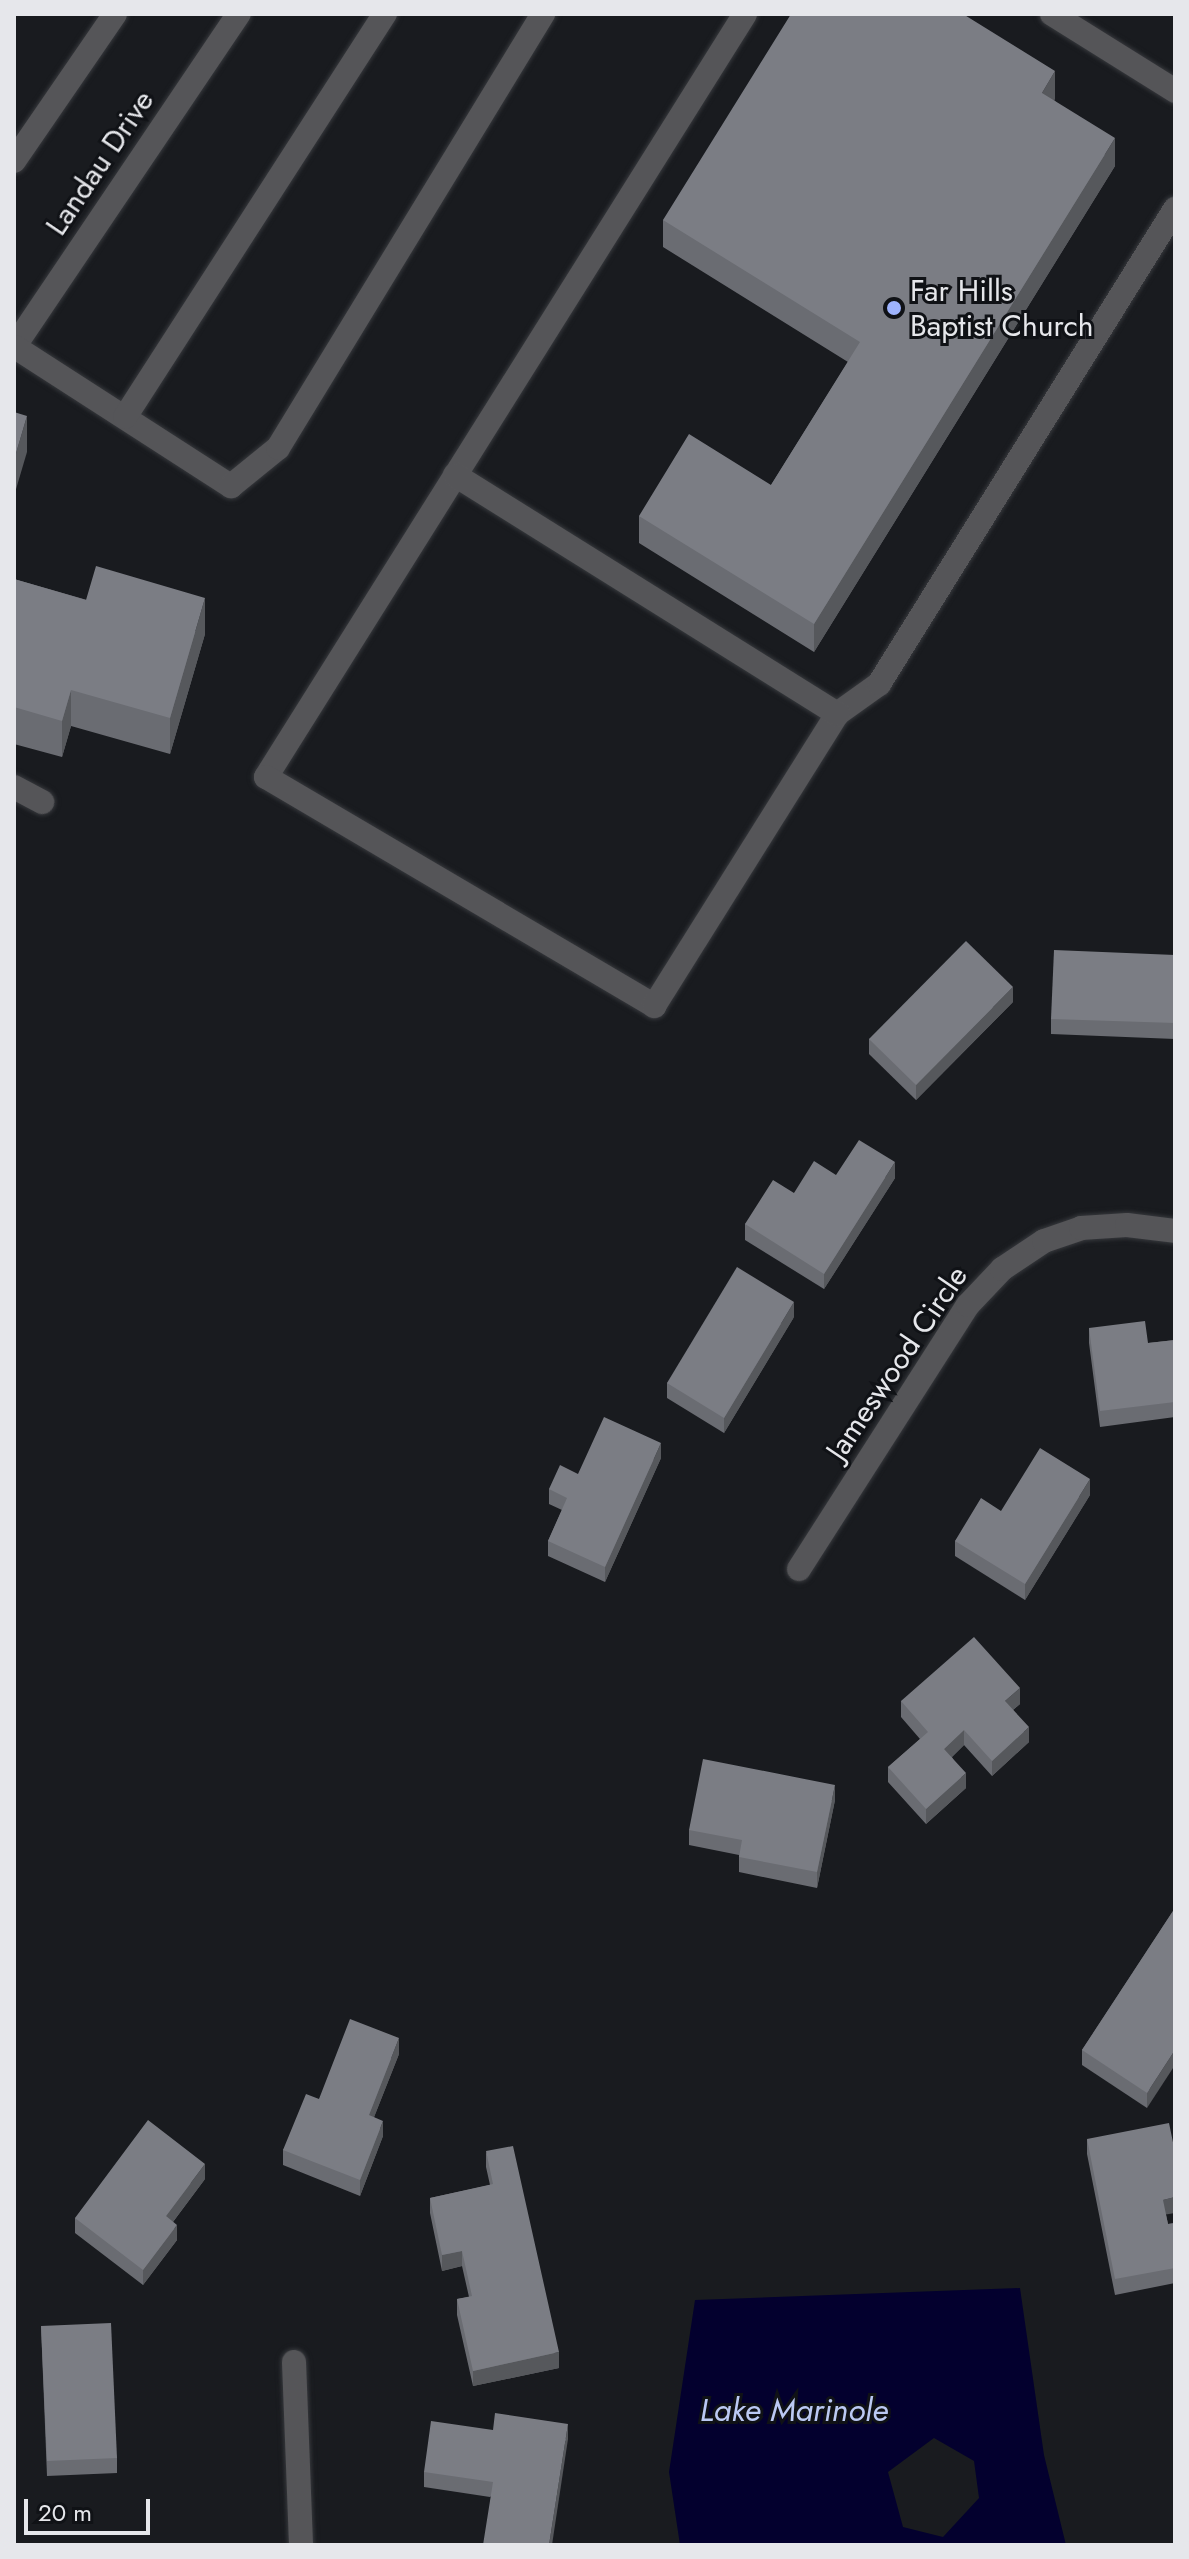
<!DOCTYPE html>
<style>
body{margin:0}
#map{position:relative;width:1189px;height:2559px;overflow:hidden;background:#191b1f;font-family:Jost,sans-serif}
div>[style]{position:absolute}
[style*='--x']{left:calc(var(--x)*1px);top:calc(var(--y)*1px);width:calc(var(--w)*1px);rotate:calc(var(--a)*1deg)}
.water>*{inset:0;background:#03002e}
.roads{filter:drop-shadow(0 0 2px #36383c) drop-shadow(0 0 2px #36383c)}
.minor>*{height:24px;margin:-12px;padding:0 12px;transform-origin:12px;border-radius:12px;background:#555558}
.wall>*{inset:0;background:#6a6c72}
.shaded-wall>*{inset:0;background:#56585c}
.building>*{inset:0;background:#7b7d84}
.dots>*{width:22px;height:22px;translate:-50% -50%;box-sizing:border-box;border:4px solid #101216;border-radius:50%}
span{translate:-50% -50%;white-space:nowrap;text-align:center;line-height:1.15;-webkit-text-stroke:6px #101216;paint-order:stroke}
.street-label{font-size:30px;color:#e6e7eb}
.poi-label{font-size:30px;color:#e6e7eb}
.left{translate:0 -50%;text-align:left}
.water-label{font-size:32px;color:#bbc9f3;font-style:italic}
.frame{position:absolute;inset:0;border:16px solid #e6e7eb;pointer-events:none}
.scale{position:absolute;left:24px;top:2499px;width:126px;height:36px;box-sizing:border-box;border:4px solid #e6e7eb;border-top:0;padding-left:10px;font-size:24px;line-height:28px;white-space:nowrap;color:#e6e7eb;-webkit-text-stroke:6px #101216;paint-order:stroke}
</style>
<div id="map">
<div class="water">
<i style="clip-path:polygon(evenodd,1020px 2288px,1044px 2455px,1066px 2545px,680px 2545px,669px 2472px,695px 2300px,1020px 2288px,934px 2438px,974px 2461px,979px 2498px,943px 2537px,903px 2527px,888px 2472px,934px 2438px)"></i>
</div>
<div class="roads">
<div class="minor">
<i style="--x:745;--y:14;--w:901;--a:122.12"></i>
<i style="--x:266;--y:777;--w:451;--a:30.5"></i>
<i style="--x:654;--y:1006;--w:345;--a:-57.9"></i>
<i style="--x:837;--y:714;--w:52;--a:-35.5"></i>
<i style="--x:879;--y:684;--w:560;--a:-58.07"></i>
<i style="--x:1052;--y:14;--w:145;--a:32"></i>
<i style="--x:14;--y:161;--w:178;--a:-55.5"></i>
<i style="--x:14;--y:347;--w:402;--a:-56"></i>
<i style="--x:15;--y:347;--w:257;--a:32.8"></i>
<i style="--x:231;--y:486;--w:60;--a:-39"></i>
<i style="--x:278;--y:448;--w:509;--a:-58.59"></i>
<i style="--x:125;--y:417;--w:480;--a:-57.2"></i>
<i style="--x:455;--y:475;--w:451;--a:32"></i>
<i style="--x:14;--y:787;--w:32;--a:28"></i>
<i style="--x:799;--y:1569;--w:313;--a:-57.4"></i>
<i style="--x:968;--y:1305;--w:50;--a:-46.6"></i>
<i style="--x:1002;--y:1269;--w:50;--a:-33.7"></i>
<i style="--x:1044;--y:1241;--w:39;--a:-19"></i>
<i style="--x:1081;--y:1228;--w:46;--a:-3.7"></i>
<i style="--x:1127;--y:1225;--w:48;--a:7.1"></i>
<i style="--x:294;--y:2362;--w:183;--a:87.8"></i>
</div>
</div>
<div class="wall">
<i style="clip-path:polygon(1055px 99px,1054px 100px,1115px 166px,814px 652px,639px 543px,639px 516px,771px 485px,848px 362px,663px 247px,663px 220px)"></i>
<i style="clip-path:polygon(14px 579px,205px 634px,170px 754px,71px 726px,62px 757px,14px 744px)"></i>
<i style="clip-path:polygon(1175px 955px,1175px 1039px,1051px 1034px,1051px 1019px)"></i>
<i style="clip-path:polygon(1013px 1002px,916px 1100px,869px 1054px,869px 1039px)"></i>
<i style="clip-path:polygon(836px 1175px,895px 1178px,824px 1289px,745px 1240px,745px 1224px,794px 1193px)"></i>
<i style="clip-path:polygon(794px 1317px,724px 1433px,667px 1398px,667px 1383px)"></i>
<i style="clip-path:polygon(1089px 1328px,1148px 1343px,1175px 1340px,1175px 1417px,1100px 1427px,1089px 1343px)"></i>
<i style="clip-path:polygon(661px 1458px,605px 1582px,548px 1556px,548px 1541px,562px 1510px,549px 1504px,549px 1489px,578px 1474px)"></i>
<i style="clip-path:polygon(1090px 1495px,1025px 1600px,955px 1556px,955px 1541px,1001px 1511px)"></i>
<i style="clip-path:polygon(901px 1701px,1020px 1704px,1013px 1710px,1029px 1742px,992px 1776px,964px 1745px,952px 1757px,966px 1788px,926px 1824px,888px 1782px,888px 1767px,920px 1739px,901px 1717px)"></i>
<i style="clip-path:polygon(835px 1800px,817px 1888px,739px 1872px,739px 1855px,689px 1845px,689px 1830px)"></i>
<i style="clip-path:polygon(1173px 1911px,1147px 2108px,1082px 2065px,1082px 2050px)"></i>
<i style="clip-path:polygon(399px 2054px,374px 2117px,383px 2136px,360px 2196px,283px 2165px,283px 2150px,319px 2099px)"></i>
<i style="clip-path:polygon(1087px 2139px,1166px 2215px,1168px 2224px,1175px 2223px,1175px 2283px,1115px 2295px,1087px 2154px)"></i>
<i style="clip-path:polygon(486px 2151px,559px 2368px,473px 2386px,457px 2315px,457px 2299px,469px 2297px,462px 2266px,442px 2271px,430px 2213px,430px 2198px,490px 2185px,486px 2167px)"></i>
<i style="clip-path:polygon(205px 2179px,173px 2222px,177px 2240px,143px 2285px,75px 2233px,75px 2218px)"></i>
<i style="clip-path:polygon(41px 2326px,117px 2458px,117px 2473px,47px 2476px)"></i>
<i style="clip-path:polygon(493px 2430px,568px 2439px,490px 2497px,424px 2487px,424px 2472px)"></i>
</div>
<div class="shaded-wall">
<i style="clip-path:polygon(1055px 71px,1055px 99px,1042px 120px,1042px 93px)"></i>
<i style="clip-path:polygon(1115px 138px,1115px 166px,814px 652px,814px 624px)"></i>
<i style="clip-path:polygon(27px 416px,27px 452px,14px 496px,14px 460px)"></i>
<i style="clip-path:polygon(205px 598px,205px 634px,170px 754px,170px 718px)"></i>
<i style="clip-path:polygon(71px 690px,71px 726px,62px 757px,62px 721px)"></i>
<i style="clip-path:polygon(1013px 987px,1013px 1002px,916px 1100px,916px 1085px)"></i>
<i style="clip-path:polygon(895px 1162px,895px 1178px,824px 1289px,824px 1274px)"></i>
<i style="clip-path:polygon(794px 1302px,794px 1317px,724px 1433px,724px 1418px)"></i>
<i style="clip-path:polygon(661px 1443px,661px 1458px,605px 1582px,605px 1567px)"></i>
<i style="clip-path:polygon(1090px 1479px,1090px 1495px,1025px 1600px,1025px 1584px)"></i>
<i style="clip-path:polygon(1020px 1688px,1020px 1704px,1005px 1716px,1005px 1701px)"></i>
<i style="clip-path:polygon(1029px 1727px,1029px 1742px,992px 1776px,992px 1761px)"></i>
<i style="clip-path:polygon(964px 1730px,964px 1745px,944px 1764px,944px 1749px)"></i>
<i style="clip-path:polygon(966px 1773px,966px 1788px,926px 1824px,926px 1809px)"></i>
<i style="clip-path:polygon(835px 1785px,835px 1800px,817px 1888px,817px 1872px)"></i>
<i style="clip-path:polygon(399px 2038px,399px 2054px,369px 2130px,369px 2115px)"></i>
<i style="clip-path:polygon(1175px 2050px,1175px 2065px,1147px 2108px,1147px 2093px)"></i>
<i style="clip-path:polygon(383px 2121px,383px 2136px,360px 2196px,360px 2180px)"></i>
<i style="clip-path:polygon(205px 2164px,205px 2179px,166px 2231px,166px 2216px)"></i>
<i style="clip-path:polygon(1175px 2197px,1175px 2213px,1163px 2215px,1163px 2200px)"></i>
<i style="clip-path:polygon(177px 2225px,177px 2240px,143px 2285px,143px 2270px)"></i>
<i style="clip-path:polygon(462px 2251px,462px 2266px,442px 2271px,442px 2255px)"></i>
<i style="clip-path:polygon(559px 2352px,559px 2368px,473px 2386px,473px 2371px)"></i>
<i style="clip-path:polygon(568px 2424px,568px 2439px,552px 2545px,549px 2545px)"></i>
</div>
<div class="building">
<i style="clip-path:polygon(791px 14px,963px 14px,1055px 71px,1042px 93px,1115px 138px,814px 624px,639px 516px,689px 434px,771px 485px,860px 342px,663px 220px)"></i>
<i style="clip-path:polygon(14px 412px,27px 416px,14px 460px)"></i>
<i style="clip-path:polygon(96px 566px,205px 598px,170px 718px,71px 690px,62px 721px,14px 707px,14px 579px,86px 600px)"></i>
<i style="clip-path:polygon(966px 941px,1013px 987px,916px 1085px,869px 1039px)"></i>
<i style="clip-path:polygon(1054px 950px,1175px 955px,1175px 1023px,1051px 1019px)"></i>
<i style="clip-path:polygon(859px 1140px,895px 1162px,824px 1274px,745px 1224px,773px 1180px,794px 1193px,814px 1161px,836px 1175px)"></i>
<i style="clip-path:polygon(737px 1267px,794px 1302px,724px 1418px,667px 1383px)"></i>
<i style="clip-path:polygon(1145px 1321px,1148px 1343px,1175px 1340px,1175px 1402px,1100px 1411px,1089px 1328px)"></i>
<i style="clip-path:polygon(604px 1417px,661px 1443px,605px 1567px,548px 1541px,567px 1498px,549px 1489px,560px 1465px,578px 1474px)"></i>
<i style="clip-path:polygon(1040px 1448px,1090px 1479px,1025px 1584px,955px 1541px,981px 1498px,1001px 1511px)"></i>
<i style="clip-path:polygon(974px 1637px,1020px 1688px,1005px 1701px,1029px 1727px,992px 1761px,964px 1730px,944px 1749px,966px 1773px,926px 1809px,888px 1767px,928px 1732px,901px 1701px)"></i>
<i style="clip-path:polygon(703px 1759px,835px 1785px,817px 1872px,739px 1857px,742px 1840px,689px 1830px)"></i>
<i style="clip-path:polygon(1173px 1911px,1175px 1913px,1175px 2050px,1147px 2093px,1082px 2050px)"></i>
<i style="clip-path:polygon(350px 2019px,399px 2038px,369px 2115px,383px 2121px,360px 2180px,283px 2150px,306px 2094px,319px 2099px)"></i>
<i style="clip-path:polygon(148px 2120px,205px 2164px,166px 2216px,177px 2225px,143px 2270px,75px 2218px)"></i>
<i style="clip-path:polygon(1169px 2123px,1175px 2152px,1175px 2197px,1163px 2200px,1168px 2224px,1175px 2223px,1175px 2268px,1115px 2279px,1087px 2139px)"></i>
<i style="clip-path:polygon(513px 2146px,559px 2352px,473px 2371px,457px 2299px,472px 2296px,462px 2251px,442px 2255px,430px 2198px,493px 2184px,486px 2151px)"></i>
<i style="clip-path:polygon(111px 2323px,117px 2458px,47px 2461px,41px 2326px)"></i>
<i style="clip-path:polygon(495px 2413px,568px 2424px,549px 2545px,483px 2545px,493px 2482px,424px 2472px,431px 2421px,493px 2430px)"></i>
</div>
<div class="dots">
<i style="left:894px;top:308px;background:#9eb3fd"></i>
</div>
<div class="street-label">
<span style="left:100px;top:163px;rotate:-56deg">Landau Drive</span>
<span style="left:897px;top:1363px;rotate:-56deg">Jameswood Circle</span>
</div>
<div class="poi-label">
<span class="left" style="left:910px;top:308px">Far Hills<br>Baptist Church</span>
</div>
<div class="water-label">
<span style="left:794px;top:2410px">Lake Marinole</span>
</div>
<div class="frame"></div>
<div class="scale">20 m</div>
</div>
